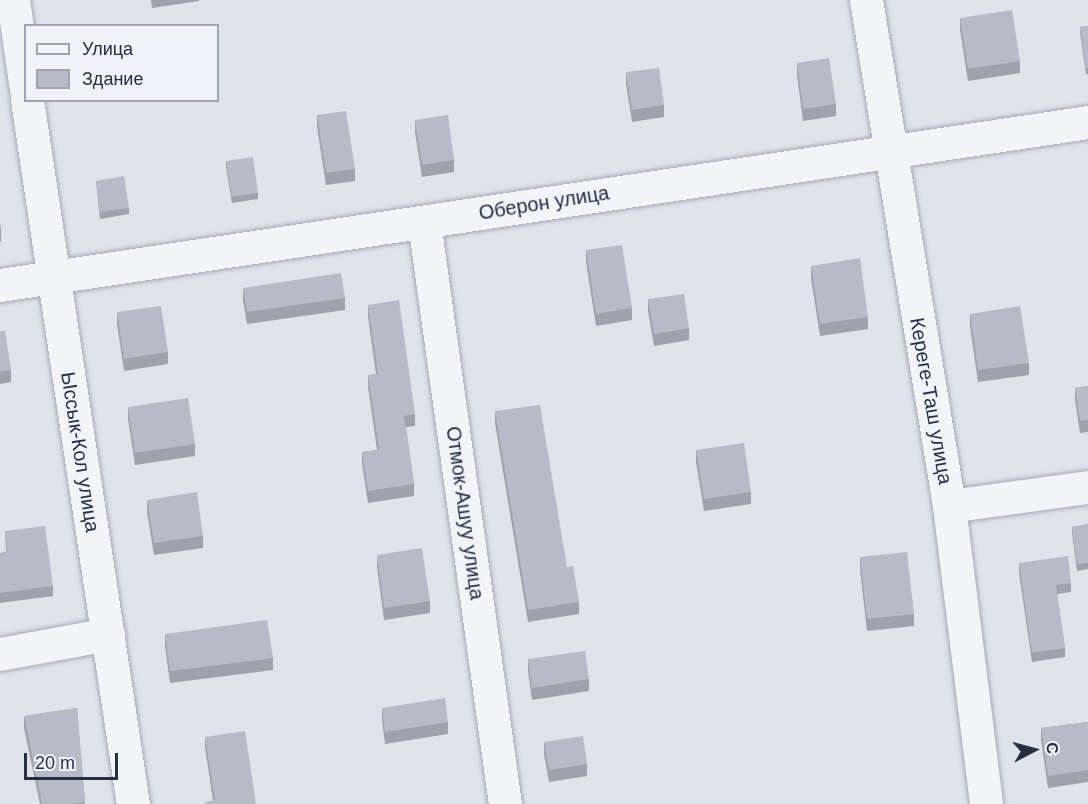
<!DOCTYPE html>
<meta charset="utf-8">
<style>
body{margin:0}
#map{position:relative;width:1088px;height:804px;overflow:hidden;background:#dfe3ea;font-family:Arial,sans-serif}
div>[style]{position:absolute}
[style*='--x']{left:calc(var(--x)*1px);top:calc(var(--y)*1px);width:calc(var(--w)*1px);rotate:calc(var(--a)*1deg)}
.roads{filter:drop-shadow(0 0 2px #a4aab4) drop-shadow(0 0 2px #a4aab4)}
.minor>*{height:33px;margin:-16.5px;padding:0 16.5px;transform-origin:16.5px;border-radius:16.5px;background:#f2f4f7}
.wall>*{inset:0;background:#9da2ab}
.building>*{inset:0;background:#b6bcc7}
span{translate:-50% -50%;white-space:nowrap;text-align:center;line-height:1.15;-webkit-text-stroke:5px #eff2f7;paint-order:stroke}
.street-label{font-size:20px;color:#263042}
.legend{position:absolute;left:24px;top:24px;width:195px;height:78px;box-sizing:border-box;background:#eff2f7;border:2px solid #9fa4af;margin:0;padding:8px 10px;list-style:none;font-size:18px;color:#263042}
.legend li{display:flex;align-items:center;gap:12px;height:30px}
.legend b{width:30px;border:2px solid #9fa4af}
.north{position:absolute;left:1004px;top:720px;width:60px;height:60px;-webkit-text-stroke:4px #eff2f7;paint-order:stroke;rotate:84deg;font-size:16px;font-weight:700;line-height:24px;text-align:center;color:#263042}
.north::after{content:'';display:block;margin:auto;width:21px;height:27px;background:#263042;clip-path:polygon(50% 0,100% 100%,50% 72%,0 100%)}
.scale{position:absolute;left:24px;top:753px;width:94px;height:27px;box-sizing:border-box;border:3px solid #263042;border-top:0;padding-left:8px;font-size:18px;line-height:21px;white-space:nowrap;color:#263042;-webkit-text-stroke:4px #eff2f7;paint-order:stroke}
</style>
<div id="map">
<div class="roads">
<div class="minor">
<i style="--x:13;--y:0;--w:90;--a:81.7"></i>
<i style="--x:866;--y:0;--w:513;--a:80.68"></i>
<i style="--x:949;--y:506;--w:300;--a:82.9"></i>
<i style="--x:27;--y:100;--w:712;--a:81.44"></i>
<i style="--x:424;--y:222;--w:588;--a:82.08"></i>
<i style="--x:0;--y:285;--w:1100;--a:-8.52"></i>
<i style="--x:949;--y:506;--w:140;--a:-7.8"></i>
<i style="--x:0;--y:654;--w:110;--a:-10.5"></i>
</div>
</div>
<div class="wall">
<i style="clip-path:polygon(151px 0,199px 0,199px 1px,152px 8px)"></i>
<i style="clip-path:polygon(960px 18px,1020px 61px,1020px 73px,968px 81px,960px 30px)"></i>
<i style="clip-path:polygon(1088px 26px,1088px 74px,1086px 74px,1080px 33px,1080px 27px)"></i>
<i style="clip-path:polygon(797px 63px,836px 104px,836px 116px,803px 121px,797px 75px)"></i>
<i style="clip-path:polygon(626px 72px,664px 105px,664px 117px,632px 122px,626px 84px)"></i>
<i style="clip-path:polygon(317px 115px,355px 169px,355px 181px,326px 185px,317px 127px)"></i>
<i style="clip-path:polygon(415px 120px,454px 160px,454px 172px,422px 177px,415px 132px)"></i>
<i style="clip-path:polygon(226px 161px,258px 193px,258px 199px,232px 203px,226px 167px)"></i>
<i style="clip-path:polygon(96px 181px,129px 208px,129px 214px,100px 219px)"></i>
<i style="clip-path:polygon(0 223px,1px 230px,1px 242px,0 242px)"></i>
<i style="clip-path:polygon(586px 250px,632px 308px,632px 320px,596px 326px,586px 262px)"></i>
<i style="clip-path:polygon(811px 266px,868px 317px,868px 329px,820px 336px,811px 278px)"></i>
<i style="clip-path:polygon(243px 288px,345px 298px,345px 310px,247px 324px,243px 300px)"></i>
<i style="clip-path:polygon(648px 299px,689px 328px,689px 340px,654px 346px,648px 311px)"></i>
<i style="clip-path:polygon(368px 305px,415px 414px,415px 426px,406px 427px,414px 484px,414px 496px,368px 503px,362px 464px,362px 452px,377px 450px,368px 387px,368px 375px,376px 374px,368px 317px)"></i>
<i style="clip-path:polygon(117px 312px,168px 352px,168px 364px,124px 371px,117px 324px)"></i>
<i style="clip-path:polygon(970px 314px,1029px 363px,1029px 375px,978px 382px,970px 326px)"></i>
<i style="clip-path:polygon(0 331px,11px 370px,11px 382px,0 384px)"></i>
<i style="clip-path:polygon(1088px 386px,1088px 432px,1080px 433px,1075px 400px,1075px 388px)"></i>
<i style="clip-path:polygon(128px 407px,195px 444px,195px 456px,135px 465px,128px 419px)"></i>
<i style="clip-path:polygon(495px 411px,579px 602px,579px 614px,528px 622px,495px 423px)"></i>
<i style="clip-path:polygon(696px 450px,751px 492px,751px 504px,704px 511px,696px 462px)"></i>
<i style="clip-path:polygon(147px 500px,203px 536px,203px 548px,154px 555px,147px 512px)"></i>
<i style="clip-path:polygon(1088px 524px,1088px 569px,1077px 571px,1072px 533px,1072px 527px)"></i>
<i style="clip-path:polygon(5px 531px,53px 586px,53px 596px,0 603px,0 553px,6px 552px)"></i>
<i style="clip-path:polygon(377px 555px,430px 601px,430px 613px,384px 620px,377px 567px)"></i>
<i style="clip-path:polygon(860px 557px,914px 614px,914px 626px,867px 631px,860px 569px)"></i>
<i style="clip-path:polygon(1019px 563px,1071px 583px,1071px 592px,1057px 594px,1065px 648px,1065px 657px,1032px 662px,1019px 573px)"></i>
<i style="clip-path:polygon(165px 634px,273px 658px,273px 670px,170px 683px,165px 646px)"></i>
<i style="clip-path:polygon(528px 659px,589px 679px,589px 691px,532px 700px,528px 671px)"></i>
<i style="clip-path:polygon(77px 708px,85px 804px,40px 804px,24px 728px,24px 716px)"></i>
<i style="clip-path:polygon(382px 708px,448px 722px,448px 734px,385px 744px,382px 720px)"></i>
<i style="clip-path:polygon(1088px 722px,1088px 782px,1048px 788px,1041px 740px,1041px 728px)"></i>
<i style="clip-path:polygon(205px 737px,256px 804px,213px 800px,205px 747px)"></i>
<i style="clip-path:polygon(544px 742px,587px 764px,587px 776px,549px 782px,544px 754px)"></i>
</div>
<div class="building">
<i style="clip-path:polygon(1012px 10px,1020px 61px,968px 69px,960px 18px)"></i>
<i style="clip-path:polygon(1088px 26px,1088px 68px,1086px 68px,1080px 27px)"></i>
<i style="clip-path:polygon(829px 58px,836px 104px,803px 109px,797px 63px)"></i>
<i style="clip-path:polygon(659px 68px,664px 105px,632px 110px,626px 72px)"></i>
<i style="clip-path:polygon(346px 111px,355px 169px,326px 173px,317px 115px)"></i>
<i style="clip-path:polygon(448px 115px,454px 160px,422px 165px,415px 120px)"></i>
<i style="clip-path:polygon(253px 157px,258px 193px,232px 197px,226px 161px)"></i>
<i style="clip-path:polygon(124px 176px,129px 208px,100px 212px,96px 181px)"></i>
<i style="clip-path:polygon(622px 245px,632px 308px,596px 314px,586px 250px)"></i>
<i style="clip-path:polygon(860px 258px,868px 317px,820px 324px,811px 266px)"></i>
<i style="clip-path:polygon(341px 273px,345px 298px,247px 312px,243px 288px)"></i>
<i style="clip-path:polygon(684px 294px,689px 328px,654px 334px,648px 299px)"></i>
<i style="clip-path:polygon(399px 300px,415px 414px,404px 416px,414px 484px,368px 491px,362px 452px,379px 450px,368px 375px,378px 374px,368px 305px)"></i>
<i style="clip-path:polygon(161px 306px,168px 352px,124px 359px,117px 312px)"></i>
<i style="clip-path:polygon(1020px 306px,1029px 363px,978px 370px,970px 314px)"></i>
<i style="clip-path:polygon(0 331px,5px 331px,11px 370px,0 372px)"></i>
<i style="clip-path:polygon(1088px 386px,1088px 420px,1080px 421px,1075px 388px)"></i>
<i style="clip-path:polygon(188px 398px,195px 444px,135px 453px,128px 407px)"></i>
<i style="clip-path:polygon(540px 405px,567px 567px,573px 566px,579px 602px,528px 610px,495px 411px)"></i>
<i style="clip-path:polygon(744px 443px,751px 492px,704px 499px,696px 450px)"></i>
<i style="clip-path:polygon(197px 492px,203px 536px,154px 543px,147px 500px)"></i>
<i style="clip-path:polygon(1088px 524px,1088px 563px,1077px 564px,1072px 527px)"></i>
<i style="clip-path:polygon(45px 526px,53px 586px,0 593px,0 553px,7px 552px,5px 531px)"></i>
<i style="clip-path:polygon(422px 548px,430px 601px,384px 608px,377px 555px)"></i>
<i style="clip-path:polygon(907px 552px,914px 614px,867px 619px,860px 557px)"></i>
<i style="clip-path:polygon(1068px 556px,1071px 583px,1056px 585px,1065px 648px,1032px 653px,1019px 563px)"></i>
<i style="clip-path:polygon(267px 620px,273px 658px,170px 671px,165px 634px)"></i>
<i style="clip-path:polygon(585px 651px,589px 679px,532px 688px,528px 659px)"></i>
<i style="clip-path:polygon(445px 698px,448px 722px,385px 732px,382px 708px)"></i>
<i style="clip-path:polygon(77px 708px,85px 802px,71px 804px,42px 804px,24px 716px)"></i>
<i style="clip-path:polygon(1088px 722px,1088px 770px,1048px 776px,1041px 728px)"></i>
<i style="clip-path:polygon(245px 731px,256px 804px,205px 804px,205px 802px,215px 800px,205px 737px)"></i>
<i style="clip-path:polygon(583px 736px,587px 764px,549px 770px,544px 742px)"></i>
</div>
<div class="street-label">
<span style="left:544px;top:203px;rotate:-9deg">Оберон улица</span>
<span style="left:931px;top:401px;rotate:80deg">Кереге-Таш улица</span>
<span style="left:80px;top:452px;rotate:81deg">Ыссык-Кол улица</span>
<span style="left:465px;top:513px;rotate:82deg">Отмок-Ашуу улица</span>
</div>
<ul class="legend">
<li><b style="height:8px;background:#f2f4f7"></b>Улица</li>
<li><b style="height:16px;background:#b6bcc7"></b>Здание</li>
</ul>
<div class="north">С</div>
<div class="scale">20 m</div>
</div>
